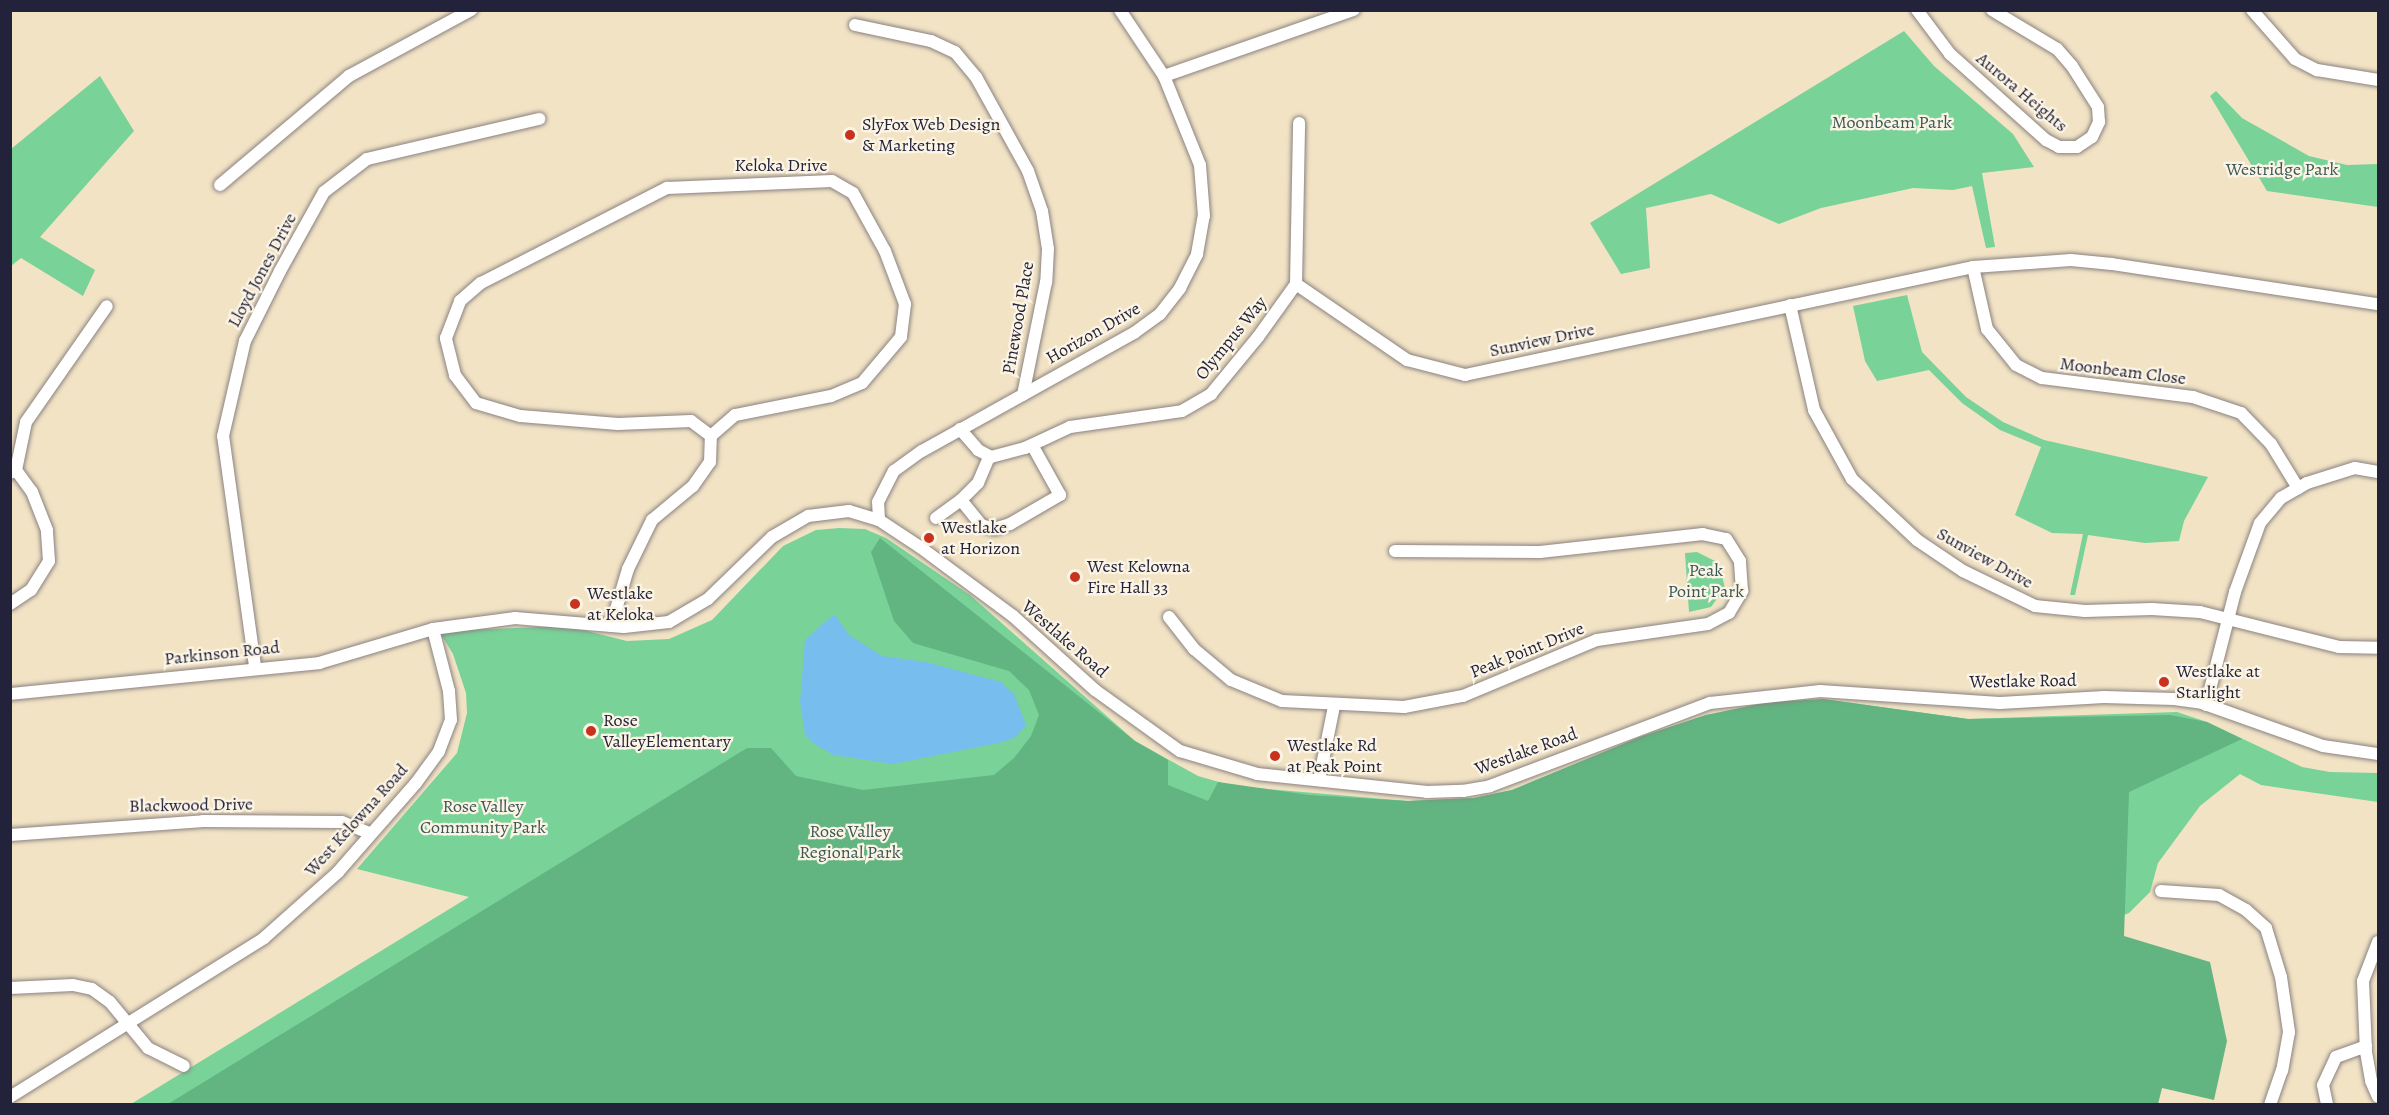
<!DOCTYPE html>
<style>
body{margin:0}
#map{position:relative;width:2389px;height:1115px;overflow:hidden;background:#f2e3c5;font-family:Alegreya,serif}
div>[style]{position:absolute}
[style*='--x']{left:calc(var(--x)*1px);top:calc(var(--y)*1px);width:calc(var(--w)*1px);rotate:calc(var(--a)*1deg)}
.green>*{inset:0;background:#79d298}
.forest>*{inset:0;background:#62b480}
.water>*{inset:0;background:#77beef}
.roads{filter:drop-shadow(0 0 2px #8a8280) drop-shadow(0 0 2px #8a8280)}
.minor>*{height:12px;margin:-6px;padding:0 6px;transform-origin:6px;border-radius:6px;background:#fff}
.dots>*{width:16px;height:16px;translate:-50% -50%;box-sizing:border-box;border:3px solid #fcf5e5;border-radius:50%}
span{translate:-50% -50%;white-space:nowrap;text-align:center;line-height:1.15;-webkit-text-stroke:4.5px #fcf5e5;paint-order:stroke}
.street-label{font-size:18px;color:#22223b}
.park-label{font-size:18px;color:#3c5757}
.poi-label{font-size:18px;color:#22223b}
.left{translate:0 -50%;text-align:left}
.frame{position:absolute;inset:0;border:12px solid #22223b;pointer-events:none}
</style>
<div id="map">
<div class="green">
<i style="clip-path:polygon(1904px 31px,1934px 66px,2013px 134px,2034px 167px,1982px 173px,1995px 247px,1986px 248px,1972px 186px,1953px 190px,1913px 188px,1821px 208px,1779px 224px,1711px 194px,1646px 208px,1650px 268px,1621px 274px,1590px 223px)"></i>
<i style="clip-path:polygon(100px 76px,134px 131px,40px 237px,95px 270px,83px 296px,21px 258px,11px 266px,11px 149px)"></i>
<i style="clip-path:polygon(2216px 91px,2242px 118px,2309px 156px,2347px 165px,2378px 164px,2378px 207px,2267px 191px,2210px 96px)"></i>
<i style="clip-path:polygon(1907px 295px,1922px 352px,1966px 397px,2003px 422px,2044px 440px,2208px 477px,2184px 521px,2179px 541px,2145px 543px,2088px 535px,2075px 595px,2070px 595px,2083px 534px,2052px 533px,2015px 515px,2041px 447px,2000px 430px,1962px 403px,1929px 370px,1877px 381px,1865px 361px,1853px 306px)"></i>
<i style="clip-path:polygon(839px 528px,865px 529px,886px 538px,970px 595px,1135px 741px,1198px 776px,1233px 786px,1408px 801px,1474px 798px,1512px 790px,1640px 737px,1706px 715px,1823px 699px,1968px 719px,2177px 712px,2207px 722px,2302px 767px,2330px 772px,2378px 773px,2378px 802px,2261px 785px,2240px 774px,2200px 806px,2158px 863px,2150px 892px,2129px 913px,2099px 926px,2051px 1104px,131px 1104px,469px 897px,357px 869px,457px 753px,467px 713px,466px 693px,453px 654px,439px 631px,567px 626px,627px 641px,669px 639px,712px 620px,783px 546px,816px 530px)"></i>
<i style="clip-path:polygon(1697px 552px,1719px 563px,1725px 588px,1711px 607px,1689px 612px,1685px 553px)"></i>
</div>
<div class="forest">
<i style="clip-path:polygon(880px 538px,1135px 741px,1168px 760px,1168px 785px,1208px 801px,1218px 782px,1309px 795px,1408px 801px,1474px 798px,1512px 790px,1640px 737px,1706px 715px,1768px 702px,1823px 699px,1968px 719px,2170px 715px,2207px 722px,2242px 739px,2129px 792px,2124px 936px,2210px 962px,2227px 1041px,2214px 1100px,2162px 1088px,2158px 1104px,168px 1104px,747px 748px,771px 748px,796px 776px,863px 790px,994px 775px,1014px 758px,1031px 736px,1039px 715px,1029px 690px,1009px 671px,913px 643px,894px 621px,871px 552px)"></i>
</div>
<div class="water">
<i style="clip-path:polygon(834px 614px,849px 635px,882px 656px,926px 662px,1001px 682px,1014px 694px,1026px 725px,1016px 737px,1003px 742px,893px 764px,833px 755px,813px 743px,805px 735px,800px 702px,805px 640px)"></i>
</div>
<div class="roads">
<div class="minor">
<i style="--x:1917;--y:10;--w:55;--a:53.1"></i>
<i style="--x:1950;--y:54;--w:129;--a:41.9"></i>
<i style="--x:2046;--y:140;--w:15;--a:28"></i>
<i style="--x:2059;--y:147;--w:18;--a:0"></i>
<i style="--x:2077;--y:147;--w:18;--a:-34"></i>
<i style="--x:2092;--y:137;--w:17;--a:-65"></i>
<i style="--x:2099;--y:122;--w:15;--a:-94"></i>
<i style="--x:2098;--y:107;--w:49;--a:-122.4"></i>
<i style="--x:2072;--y:66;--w:23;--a:-131"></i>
<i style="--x:2057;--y:49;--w:76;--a:-149"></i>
<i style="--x:2252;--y:10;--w:65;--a:48.7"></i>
<i style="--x:2295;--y:59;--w:25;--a:27"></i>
<i style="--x:2317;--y:70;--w:62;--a:9.3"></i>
<i style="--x:855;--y:25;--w:78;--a:11.9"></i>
<i style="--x:931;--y:41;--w:26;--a:25"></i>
<i style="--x:955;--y:52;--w:33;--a:50"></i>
<i style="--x:976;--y:77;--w:107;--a:61"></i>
<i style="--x:1028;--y:171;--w:42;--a:70.7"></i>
<i style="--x:1042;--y:211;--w:38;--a:81"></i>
<i style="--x:1048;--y:249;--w:33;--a:93"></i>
<i style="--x:1046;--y:282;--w:115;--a:101.5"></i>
<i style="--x:1164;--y:76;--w:201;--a:-19.2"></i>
<i style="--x:832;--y:181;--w:24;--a:30"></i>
<i style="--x:853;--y:193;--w:66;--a:61.1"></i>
<i style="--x:885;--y:251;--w:57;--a:69.3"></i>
<i style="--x:905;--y:304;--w:33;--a:97"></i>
<i style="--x:901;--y:337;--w:60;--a:130.3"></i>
<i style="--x:862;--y:383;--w:34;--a:157"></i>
<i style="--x:831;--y:396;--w:98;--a:168.8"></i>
<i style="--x:735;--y:415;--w:32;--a:139"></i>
<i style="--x:711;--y:436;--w:25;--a:-143"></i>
<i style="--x:691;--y:421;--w:73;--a:177.6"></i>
<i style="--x:618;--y:424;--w:98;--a:-175.3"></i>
<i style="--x:520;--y:416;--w:46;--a:-163.5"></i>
<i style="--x:476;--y:403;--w:35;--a:-127"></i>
<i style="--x:455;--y:375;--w:38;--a:-104"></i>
<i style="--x:446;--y:338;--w:40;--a:-69"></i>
<i style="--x:460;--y:301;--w:28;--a:-41"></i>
<i style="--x:481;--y:283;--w:209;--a:-27.1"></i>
<i style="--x:667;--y:188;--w:165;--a:-2.4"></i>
<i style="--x:220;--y:185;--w:169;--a:-40.2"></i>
<i style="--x:349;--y:76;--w:139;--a:-28.4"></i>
<i style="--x:1973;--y:267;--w:64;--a:77.3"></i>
<i style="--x:1987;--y:329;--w:46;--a:51.1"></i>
<i style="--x:2016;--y:365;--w:29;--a:27"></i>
<i style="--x:2042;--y:378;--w:152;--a:7.2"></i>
<i style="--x:2193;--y:397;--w:51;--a:18.4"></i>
<i style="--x:2241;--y:413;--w:43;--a:45.9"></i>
<i style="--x:2271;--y:444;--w:52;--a:58.5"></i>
<i style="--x:1296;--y:284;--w:135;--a:34.4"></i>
<i style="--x:1407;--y:360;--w:60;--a:14.5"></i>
<i style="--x:1465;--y:375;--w:519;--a:-12"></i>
<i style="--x:1973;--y:267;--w:57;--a:-4"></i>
<i style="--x:2030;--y:263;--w:41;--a:-4.2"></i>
<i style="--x:2071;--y:260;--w:41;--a:5.6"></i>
<i style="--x:2112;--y:264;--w:269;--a:8.6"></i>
<i style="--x:1790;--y:305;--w:108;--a:77.1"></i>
<i style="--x:1814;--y:410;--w:79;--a:61.2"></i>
<i style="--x:1852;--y:479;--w:89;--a:43.2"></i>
<i style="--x:1917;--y:540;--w:55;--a:34"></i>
<i style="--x:1963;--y:571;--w:80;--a:25.9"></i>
<i style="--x:2035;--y:606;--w:50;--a:5.7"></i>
<i style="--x:2085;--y:611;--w:67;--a:-1.7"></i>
<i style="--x:2152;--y:609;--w:48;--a:3.6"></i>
<i style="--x:2200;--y:612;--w:143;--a:14.1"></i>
<i style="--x:2339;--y:647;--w:39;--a:1"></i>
<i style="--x:960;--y:429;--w:28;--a:49"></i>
<i style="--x:978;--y:450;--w:15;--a:28"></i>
<i style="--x:991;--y:457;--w:35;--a:-15"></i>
<i style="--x:1025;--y:448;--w:50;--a:-25"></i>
<i style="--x:1070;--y:427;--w:113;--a:-8.1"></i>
<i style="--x:1182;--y:411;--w:34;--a:-30"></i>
<i style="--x:1211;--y:394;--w:74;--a:-50.5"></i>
<i style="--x:1258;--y:337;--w:65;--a:-54.4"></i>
<i style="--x:1296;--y:284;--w:161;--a:-88.9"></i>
<i style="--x:10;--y:473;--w:7;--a:-27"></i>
<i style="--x:16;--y:470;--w:49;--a:-78.2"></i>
<i style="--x:26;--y:422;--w:141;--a:-55.1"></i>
<i style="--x:961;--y:500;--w:24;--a:-45"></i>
<i style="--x:978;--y:483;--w:28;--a:-67"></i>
<i style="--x:936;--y:518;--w:31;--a:-36"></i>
<i style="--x:961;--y:500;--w:32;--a:51"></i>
<i style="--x:981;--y:525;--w:14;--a:17"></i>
<i style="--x:994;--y:529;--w:17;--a:-17"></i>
<i style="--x:1010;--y:524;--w:58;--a:-30.1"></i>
<i style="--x:1060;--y:495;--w:57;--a:-119.2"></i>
<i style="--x:879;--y:520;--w:18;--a:-93"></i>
<i style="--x:878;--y:502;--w:35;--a:-63"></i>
<i style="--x:894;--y:471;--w:34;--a:-36"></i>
<i style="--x:922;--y:451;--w:243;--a:-29.1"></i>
<i style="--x:1134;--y:333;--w:32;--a:-36"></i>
<i style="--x:1160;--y:314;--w:33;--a:-52"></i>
<i style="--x:1180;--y:288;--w:38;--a:-63"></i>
<i style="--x:1197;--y:254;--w:39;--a:-80"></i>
<i style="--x:1204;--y:216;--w:51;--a:-94.5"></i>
<i style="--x:1200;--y:165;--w:96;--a:-112"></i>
<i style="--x:1164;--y:76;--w:79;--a:-123.7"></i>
<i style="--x:10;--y:604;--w:25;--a:-34"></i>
<i style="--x:31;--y:590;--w:34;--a:-58"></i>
<i style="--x:49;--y:561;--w:31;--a:-94"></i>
<i style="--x:47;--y:530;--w:41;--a:-111.5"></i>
<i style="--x:32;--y:492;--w:27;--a:-126"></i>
<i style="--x:1169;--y:617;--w:41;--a:52"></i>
<i style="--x:1194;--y:649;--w:48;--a:40"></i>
<i style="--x:1231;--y:680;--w:55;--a:22.4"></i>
<i style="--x:1282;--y:701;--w:122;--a:2.8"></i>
<i style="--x:1404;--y:707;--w:60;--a:-10.6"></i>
<i style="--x:1463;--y:696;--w:145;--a:-22.7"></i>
<i style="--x:1597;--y:640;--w:112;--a:-8.2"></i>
<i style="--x:1708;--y:624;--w:24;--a:-28"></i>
<i style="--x:1729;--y:613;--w:26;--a:-59"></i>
<i style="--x:1742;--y:591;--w:30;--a:-94"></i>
<i style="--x:1740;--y:561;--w:26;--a:-122"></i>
<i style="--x:1726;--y:539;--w:24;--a:-168"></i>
<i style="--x:1703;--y:534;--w:164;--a:173.7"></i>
<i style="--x:1540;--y:552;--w:145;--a:-179.6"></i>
<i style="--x:611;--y:626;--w:59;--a:-73.4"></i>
<i style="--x:628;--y:569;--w:55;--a:-63.9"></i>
<i style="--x:652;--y:520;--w:53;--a:-39.7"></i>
<i style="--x:693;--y:486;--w:29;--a:-55"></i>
<i style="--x:710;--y:462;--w:26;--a:-88"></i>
<i style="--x:255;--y:666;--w:232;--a:-97.9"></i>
<i style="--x:223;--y:436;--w:98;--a:-77"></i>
<i style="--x:245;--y:341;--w:78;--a:-63.4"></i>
<i style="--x:280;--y:271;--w:90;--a:-60.9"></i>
<i style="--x:324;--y:192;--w:54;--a:-37.5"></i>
<i style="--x:367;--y:159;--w:177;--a:-13.1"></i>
<i style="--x:10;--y:694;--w:311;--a:-5.7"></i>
<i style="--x:319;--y:663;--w:119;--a:-16.6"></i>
<i style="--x:433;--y:629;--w:83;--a:-7.6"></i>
<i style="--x:515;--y:618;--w:109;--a:4.7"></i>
<i style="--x:624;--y:627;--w:45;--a:-6.3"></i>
<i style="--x:669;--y:622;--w:45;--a:-30.5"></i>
<i style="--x:708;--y:599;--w:89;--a:-44.1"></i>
<i style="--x:772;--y:537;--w:42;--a:-30.3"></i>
<i style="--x:808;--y:516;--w:41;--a:-7"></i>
<i style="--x:849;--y:511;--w:31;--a:17"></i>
<i style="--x:879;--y:520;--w:49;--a:33.4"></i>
<i style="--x:920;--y:547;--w:116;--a:36.6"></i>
<i style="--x:1013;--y:616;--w:110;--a:42.1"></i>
<i style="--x:1095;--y:690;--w:105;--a:35.7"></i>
<i style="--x:1180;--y:751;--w:80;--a:16.6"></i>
<i style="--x:1257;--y:774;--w:171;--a:6"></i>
<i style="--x:1427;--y:792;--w:36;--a:-2"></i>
<i style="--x:1463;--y:791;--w:27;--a:-10"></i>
<i style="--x:1490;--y:786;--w:235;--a:-20.7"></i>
<i style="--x:1710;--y:703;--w:111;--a:-6.2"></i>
<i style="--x:1820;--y:691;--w:180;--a:3.8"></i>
<i style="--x:2000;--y:703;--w:104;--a:-3.3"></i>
<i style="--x:2104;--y:697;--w:70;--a:1.6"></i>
<i style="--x:2174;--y:699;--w:28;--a:8"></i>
<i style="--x:2202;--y:703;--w:128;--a:19.6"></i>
<i style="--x:2323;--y:746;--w:56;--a:8.3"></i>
<i style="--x:2206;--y:705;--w:117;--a:-75.6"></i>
<i style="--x:2235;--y:592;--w:73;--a:-70.1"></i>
<i style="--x:2260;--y:523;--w:33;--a:-50"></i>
<i style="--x:2281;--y:498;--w:30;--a:-30"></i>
<i style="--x:2307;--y:483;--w:50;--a:-17.4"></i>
<i style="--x:2355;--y:468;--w:23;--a:10"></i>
<i style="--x:1319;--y:780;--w:76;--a:-78.5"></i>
<i style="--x:10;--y:835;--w:194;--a:-4.1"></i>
<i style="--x:203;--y:821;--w:139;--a:0.4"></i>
<i style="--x:342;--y:822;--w:31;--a:22"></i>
<i style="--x:2161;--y:891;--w:58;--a:3.9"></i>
<i style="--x:2219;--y:895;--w:31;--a:29"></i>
<i style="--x:2246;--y:910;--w:27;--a:42"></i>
<i style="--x:2266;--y:928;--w:51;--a:73"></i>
<i style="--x:2281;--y:977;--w:56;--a:81.7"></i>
<i style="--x:2289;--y:1032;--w:39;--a:100"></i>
<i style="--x:2282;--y:1070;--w:36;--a:109"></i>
<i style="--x:2378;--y:942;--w:42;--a:111"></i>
<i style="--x:2363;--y:981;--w:71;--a:87.6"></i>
<i style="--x:2366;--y:1052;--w:29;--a:80"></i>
<i style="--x:2371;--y:1081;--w:17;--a:66"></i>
<i style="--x:10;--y:988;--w:63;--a:-2.7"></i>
<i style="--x:73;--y:985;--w:19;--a:12"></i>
<i style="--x:92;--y:989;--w:22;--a:36"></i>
<i style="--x:110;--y:1002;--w:60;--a:50.4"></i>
<i style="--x:148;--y:1048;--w:40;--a:26.6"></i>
<i style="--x:10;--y:1097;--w:300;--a:-32"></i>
<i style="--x:264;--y:938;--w:99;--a:-41.7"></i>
<i style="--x:338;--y:872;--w:118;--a:-48.8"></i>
<i style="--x:416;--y:783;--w:39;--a:-54"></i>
<i style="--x:439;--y:751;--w:33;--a:-69"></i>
<i style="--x:451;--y:720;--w:29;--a:-94"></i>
<i style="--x:449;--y:691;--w:64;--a:-104.5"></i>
<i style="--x:2327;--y:1104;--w:19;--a:-102"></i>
<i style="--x:2323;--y:1085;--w:31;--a:-65"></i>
<i style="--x:2336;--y:1057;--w:32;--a:-20"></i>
</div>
</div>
<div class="dots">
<i style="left:850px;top:135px;background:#c8321e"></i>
<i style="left:929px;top:538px;background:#c8321e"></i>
<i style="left:1075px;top:577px;background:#c8321e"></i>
<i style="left:575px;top:604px;background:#c8321e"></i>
<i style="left:2164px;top:682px;background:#c8321e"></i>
<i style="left:591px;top:731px;background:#c8321e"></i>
<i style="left:1275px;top:756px;background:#c8321e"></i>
</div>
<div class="street-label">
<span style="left:2022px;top:92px;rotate:40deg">Aurora Heights</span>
<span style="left:781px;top:165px">Keloka Drive</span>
<span style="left:262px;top:270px;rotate:-62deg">Lloyd Jones Drive</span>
<span style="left:1018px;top:318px;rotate:-80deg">Pinewood Place</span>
<span style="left:1093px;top:333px;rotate:-30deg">Horizon Drive</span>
<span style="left:1231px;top:338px;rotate:-51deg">Olympus Way</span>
<span style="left:1542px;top:340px;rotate:-12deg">Sunview Drive</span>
<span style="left:2123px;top:371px;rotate:7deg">Moonbeam Close</span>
<span style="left:1985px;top:558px;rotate:29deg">Sunview Drive</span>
<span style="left:1065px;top:639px;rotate:41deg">Westlake Road</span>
<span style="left:1527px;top:650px;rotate:-22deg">Peak Point Drive</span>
<span style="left:222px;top:653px;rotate:-6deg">Parkinson Road</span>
<span style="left:2023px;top:681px;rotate:-1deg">Westlake Road</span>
<span style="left:1526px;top:751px;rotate:-20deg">Westlake Road</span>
<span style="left:191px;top:805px;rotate:-1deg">Blackwood Drive</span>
<span style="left:356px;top:820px;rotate:-48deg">West Kelowna Road</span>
</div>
<div class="park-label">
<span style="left:1892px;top:122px">Moonbeam Park</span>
<span style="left:2282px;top:169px">Westridge Park</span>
<span style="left:1706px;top:581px">Peak<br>Point Park</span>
<span style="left:483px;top:817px">Rose Valley<br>Community Park</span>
<span style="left:850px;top:842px">Rose Valley<br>Regional Park</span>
</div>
<div class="poi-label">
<span class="left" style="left:862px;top:135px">SlyFox Web Design<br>&amp; Marketing</span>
<span class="left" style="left:941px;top:538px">Westlake<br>at Horizon</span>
<span class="left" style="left:1087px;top:577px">West Kelowna<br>Fire Hall 33</span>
<span class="left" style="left:587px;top:604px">Westlake<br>at Keloka</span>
<span class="left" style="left:2176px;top:682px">Westlake at<br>Starlight</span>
<span class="left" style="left:603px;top:731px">Rose<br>ValleyElementary</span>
<span class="left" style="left:1287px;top:756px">Westlake Rd<br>at Peak Point</span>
</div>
<div class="frame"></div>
</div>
